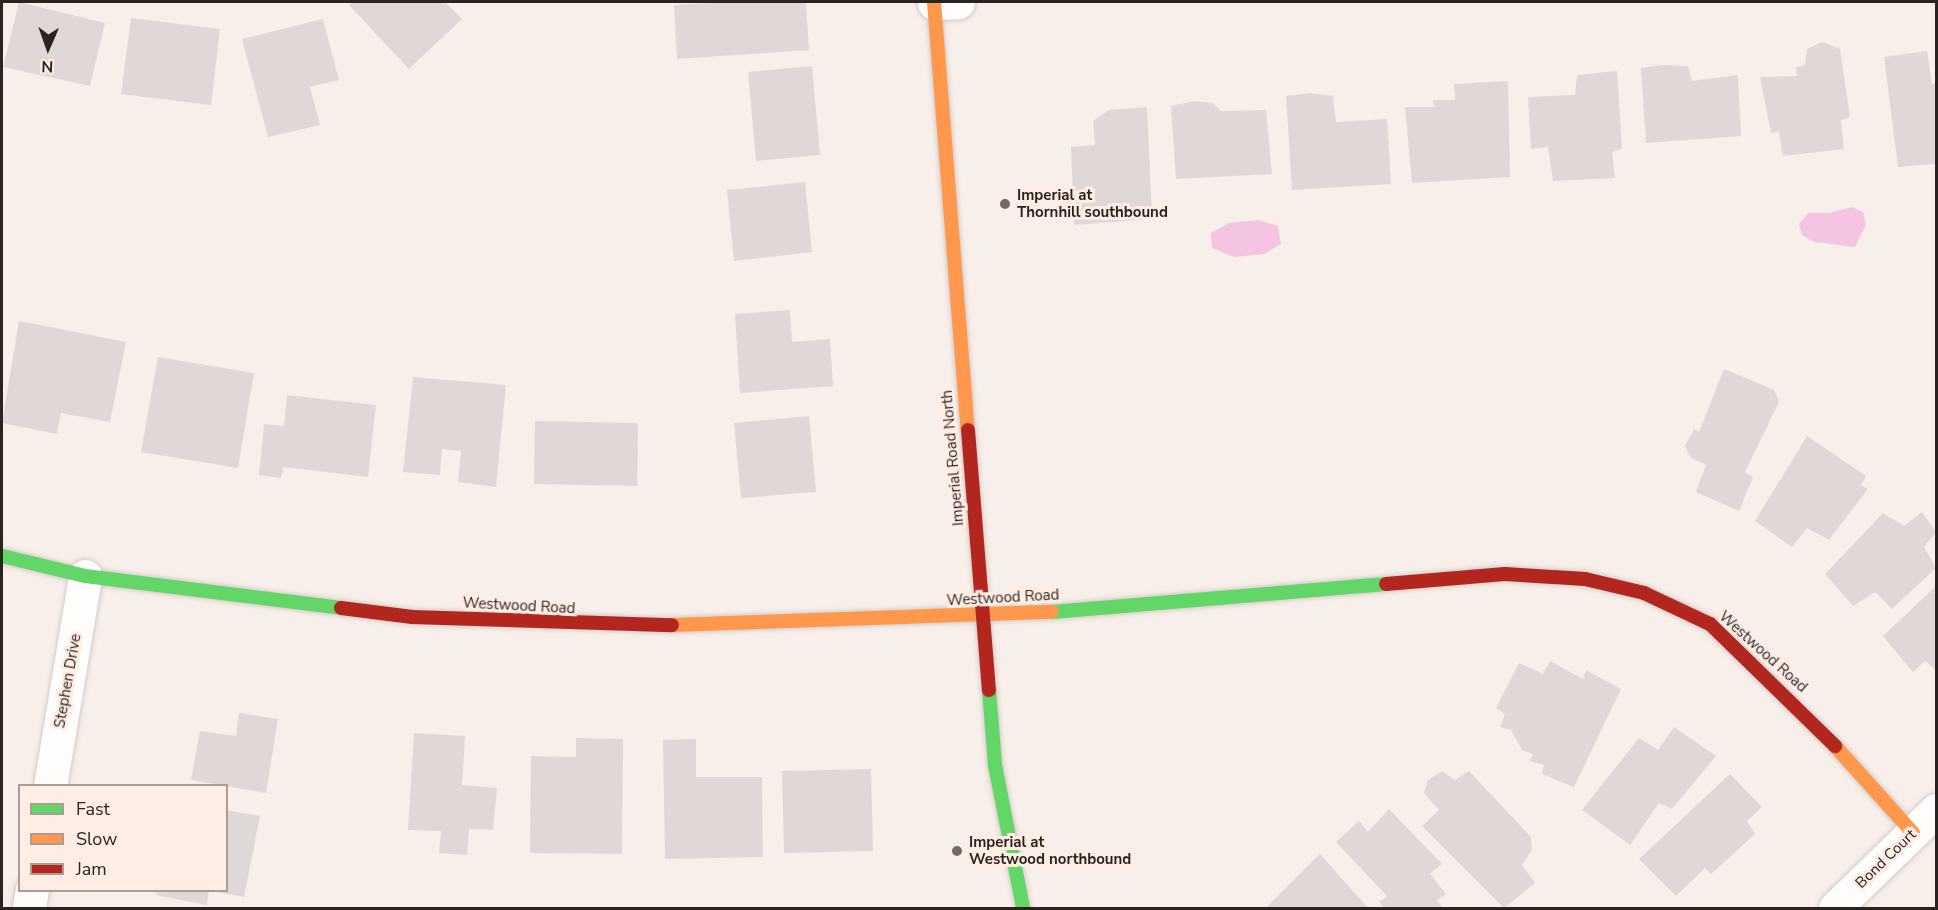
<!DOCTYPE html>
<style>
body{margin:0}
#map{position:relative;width:1938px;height:910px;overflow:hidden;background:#f8efeb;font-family:"Nunito Sans",sans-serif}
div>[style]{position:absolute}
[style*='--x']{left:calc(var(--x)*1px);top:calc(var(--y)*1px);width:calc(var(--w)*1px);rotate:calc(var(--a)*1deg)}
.water>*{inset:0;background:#f4c4e2}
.building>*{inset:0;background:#e0d8d6}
.roads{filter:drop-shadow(0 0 2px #d4ccc8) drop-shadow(0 0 2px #d4ccc8)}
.street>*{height:33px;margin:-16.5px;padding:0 16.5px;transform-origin:16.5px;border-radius:16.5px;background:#fefdfc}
.fast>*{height:14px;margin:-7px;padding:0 7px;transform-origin:7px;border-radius:7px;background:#63d668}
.slow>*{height:14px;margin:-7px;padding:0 7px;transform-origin:7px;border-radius:7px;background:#ff974d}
.jam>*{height:14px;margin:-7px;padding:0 7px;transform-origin:7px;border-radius:7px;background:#b3261e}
.dots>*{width:16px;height:16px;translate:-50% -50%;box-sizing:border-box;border:3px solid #feede5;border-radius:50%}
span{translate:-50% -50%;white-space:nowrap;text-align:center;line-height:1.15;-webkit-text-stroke:6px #feede5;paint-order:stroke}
.poi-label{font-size:15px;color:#2b231f;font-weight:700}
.left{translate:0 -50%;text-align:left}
.street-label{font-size:15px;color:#2b231f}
.frame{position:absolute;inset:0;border:3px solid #2b231f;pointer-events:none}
.legend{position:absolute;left:18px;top:784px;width:210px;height:108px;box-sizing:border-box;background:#feede5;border:2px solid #aa9c96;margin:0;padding:8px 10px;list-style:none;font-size:18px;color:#2b231f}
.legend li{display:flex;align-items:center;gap:12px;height:30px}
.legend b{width:30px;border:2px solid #aa9c96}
.north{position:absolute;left:18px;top:18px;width:60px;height:60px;-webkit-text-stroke:4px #feede5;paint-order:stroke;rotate:182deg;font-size:16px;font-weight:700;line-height:24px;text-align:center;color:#2b231f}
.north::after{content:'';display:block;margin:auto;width:21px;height:27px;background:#2b231f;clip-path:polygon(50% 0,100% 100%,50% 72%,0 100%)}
</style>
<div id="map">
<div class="water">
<i style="clip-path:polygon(1852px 207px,1863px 212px,1866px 225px,1855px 247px,1814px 242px,1802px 235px,1799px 224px,1808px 213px,1829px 213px)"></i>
<i style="clip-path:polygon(1258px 220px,1278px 226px,1281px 244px,1264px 254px,1234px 257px,1212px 248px,1211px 233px,1229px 223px)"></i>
</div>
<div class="building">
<i style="clip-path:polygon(19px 2px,105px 23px,90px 86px,3px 67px)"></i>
<i style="clip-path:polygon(353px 2px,445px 2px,462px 19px,409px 69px,349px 5px)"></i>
<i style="clip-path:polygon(729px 2px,806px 2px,809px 50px,677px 59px,674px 5px)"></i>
<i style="clip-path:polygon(131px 18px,220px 29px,211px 105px,121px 94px)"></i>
<i style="clip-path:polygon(323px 19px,339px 80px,310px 87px,320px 125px,268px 137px,242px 39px)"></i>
<i style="clip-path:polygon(1822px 42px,1840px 49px,1850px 117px,1841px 120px,1844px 149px,1783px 156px,1779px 132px,1771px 133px,1760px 77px,1797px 76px,1796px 67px,1805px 65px,1807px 49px)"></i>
<i style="clip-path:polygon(1927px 51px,1932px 84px,1936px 83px,1936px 164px,1898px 167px,1884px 57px)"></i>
<i style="clip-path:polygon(1663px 65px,1688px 66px,1692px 81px,1738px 75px,1741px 136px,1646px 143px,1641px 68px)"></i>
<i style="clip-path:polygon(812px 66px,820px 155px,756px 161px,748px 72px)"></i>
<i style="clip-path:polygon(1617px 71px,1622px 149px,1612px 152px,1615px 178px,1553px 181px,1548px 147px,1531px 149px,1528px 97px,1575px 95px,1577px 75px)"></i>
<i style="clip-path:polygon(1508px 81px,1510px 177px,1412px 183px,1405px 107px,1434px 107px,1433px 100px,1455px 100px,1454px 84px)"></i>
<i style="clip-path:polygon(1310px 93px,1333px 96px,1336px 122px,1387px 119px,1391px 184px,1292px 190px,1286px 96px)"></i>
<i style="clip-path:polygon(1194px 101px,1213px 103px,1221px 111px,1266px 110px,1272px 174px,1176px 179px,1171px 106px)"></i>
<i style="clip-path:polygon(1147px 107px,1152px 219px,1074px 225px,1071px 147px,1095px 145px,1093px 121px,1109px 110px)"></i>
<i style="clip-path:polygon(805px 182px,812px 252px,734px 261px,727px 190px)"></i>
<i style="clip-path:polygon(790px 310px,792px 342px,830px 339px,833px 386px,740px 393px,735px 314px)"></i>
<i style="clip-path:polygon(19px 321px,126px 342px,110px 422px,61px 413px,57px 434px,2px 423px)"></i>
<i style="clip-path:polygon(158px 357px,254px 373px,238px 468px,141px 452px)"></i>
<i style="clip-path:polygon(1724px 369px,1774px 390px,1779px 402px,1745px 472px,1753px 477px,1739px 511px,1696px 492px,1706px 465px,1690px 457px,1685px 446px,1694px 429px,1699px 432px)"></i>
<i style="clip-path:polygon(413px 377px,506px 385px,496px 487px,458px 482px,461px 451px,442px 449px,440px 475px,403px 472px)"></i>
<i style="clip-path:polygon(287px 395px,376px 405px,368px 477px,283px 467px,281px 478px,259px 475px,264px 424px,284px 426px)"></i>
<i style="clip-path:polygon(809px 416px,816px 492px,741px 498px,734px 423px)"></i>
<i style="clip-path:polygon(535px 421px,638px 423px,637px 486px,534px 484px)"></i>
<i style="clip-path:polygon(1807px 436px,1866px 476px,1861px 485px,1868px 489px,1829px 540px,1807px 528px,1792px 547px,1755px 521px)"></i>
<i style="clip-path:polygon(1922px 512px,1936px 532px,1924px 547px,1936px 568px,1892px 609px,1875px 592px,1853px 606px,1825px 574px,1883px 513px,1904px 526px)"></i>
<i style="clip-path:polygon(1936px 586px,1936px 670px,1925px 661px,1913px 672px,1883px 636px)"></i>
<i style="clip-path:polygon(1550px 661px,1583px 679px,1586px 670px,1621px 689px,1574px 787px,1542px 774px,1544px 765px,1530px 761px,1533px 754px,1522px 750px,1511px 730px,1500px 727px,1505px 714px,1496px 708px,1519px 663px,1543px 674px)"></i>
<i style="clip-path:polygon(239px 713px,278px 719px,266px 793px,191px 780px,200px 731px,236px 736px)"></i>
<i style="clip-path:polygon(1674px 727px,1716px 756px,1672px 809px,1659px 803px,1630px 845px,1582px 810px,1639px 738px,1658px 750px)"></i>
<i style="clip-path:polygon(414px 733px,465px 736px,462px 785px,497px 788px,493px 830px,469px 829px,467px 855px,439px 853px,441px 831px,408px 830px)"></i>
<i style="clip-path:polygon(576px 738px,623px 739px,622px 854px,530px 853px,531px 756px,576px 757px)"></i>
<i style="clip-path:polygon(696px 739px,696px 777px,762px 777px,763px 857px,665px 859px,663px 740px)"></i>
<i style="clip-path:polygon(871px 769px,873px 851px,784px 853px,782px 771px)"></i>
<i style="clip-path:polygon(1442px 771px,1455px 780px,1469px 771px,1531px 837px,1532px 850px,1522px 865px,1535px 883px,1504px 908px,1422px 826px,1439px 810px,1424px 793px,1428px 780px)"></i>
<i style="clip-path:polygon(1730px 774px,1762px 807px,1747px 821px,1755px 834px,1711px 874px,1705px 868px,1676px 896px,1639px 859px)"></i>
<i style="clip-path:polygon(1389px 809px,1442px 864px,1430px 874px,1446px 894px,1437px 900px,1443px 908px,1384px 908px,1379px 902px,1387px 896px,1336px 842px,1359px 821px,1368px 832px)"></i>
<i style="clip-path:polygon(226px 810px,260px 816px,244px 897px,216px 892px,226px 890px)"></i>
<i style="clip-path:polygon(1320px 854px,1368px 908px,1266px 908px)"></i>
<i style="clip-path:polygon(157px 890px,209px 890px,207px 905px,156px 895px)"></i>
</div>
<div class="roads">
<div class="street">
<i style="--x:934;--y:3;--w:24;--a:-2"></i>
<i style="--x:50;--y:786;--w:213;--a:-80.5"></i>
<i style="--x:29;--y:908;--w:18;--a:-81"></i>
<i style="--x:1835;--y:908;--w:141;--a:-44.1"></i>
</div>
<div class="fast">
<i style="--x:2;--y:556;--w:85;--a:13.5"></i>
<i style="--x:85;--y:576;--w:258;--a:7.1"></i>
<i style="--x:1052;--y:612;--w:335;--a:-4.8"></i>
<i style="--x:989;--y:690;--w:75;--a:85.4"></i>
<i style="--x:995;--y:765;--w:146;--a:78.9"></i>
</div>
<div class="slow">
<i style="--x:934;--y:2;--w:429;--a:85.5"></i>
<i style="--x:672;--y:625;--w:380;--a:-2"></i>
<i style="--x:1835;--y:746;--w:117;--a:48.1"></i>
</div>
<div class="jam">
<i style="--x:968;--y:430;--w:261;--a:85.4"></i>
<i style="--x:1386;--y:584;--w:119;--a:-4.8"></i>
<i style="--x:1505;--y:574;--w:80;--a:3.6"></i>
<i style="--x:1585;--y:579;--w:61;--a:13.3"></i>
<i style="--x:1644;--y:593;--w:73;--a:25.2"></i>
<i style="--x:1710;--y:624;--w:175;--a:44.3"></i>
<i style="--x:341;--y:608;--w:72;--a:7.2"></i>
<i style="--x:412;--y:617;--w:260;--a:1.8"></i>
</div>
</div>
<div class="dots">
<i style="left:1005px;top:204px;background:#736a66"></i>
<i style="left:957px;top:851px;background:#736a66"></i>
</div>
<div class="poi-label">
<span class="left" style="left:1017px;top:204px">Imperial at<br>Thornhill southbound</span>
<span class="left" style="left:969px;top:851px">Imperial at<br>Westwood northbound</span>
</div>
<div class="street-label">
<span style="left:953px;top:458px;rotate:-95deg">Imperial Road North</span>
<span style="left:1003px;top:598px;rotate:-3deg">Westwood Road</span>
<span style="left:519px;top:606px;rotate:3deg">Westwood Road</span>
<span style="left:1763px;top:652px;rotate:42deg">Westwood Road</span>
<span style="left:68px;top:681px;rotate:-80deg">Stephen Drive</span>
<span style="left:1886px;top:859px;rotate:-44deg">Bond Court</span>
</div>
<div class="frame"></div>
<ul class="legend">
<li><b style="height:8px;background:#63d668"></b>Fast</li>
<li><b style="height:8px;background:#ff974d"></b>Slow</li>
<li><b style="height:8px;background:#b3261e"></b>Jam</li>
</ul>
<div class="north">N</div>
</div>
